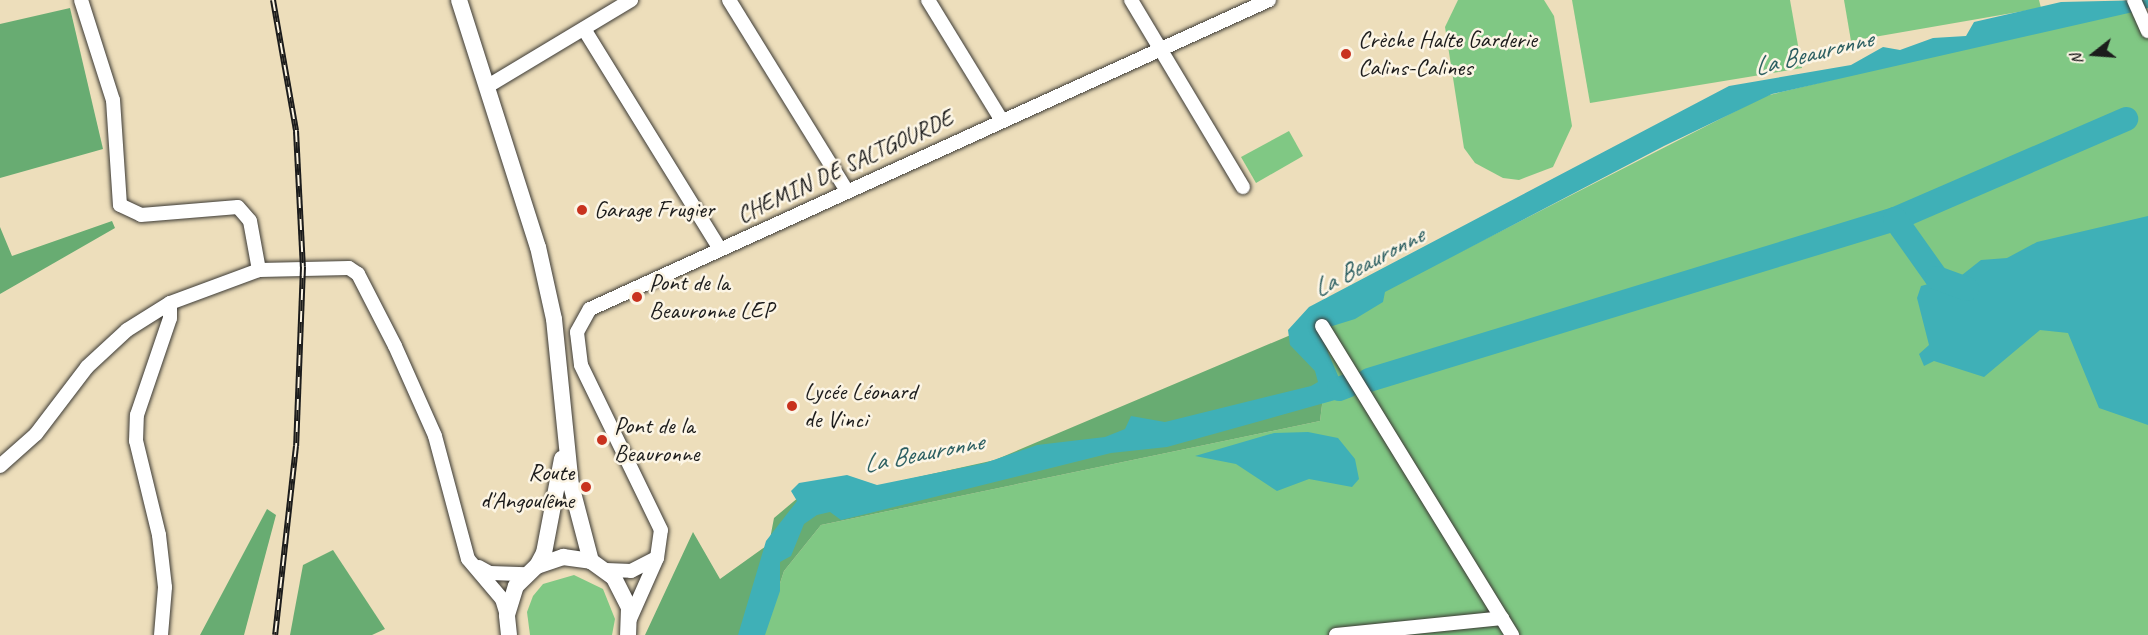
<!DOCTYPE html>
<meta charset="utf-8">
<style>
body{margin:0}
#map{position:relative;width:2148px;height:635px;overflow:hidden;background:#eddebb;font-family:Caveat,sans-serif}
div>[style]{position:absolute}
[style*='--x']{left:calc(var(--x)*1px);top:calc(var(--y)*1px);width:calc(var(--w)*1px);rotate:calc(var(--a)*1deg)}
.green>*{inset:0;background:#80c884}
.forest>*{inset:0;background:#68ac72}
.water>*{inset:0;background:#3fb0b7}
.river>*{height:24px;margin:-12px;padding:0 12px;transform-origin:12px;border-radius:12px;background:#3fb0b7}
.roads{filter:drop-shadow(0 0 2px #3b3934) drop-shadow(0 0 2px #3b3934)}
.minor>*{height:14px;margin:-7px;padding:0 7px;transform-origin:7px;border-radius:7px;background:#fff}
.major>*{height:16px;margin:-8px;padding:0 8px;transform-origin:8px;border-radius:8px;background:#fff}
.rail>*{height:6px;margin-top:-3px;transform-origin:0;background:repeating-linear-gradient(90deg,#fcf5e5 0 11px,#1c1c1c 0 22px);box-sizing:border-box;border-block:2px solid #1c1c1c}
.dots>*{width:16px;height:16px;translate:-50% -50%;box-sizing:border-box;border:3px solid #fcf5e5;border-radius:50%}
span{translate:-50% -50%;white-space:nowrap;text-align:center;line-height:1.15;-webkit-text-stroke:5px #fcf5e5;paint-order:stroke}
.poi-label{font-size:24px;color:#1c1c1c}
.left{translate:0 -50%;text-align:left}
.right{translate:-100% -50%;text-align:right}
.street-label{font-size:24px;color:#1c1c1c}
.water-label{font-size:26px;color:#2c5f62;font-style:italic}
.north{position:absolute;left:2064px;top:24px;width:60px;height:60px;-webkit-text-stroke:4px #fcf5e5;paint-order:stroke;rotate:253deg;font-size:16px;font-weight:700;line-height:24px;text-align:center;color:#1c1c1c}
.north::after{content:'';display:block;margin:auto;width:21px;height:27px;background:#1c1c1c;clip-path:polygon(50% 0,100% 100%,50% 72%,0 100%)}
</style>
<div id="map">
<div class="green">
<i style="clip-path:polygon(1458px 0,1544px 0,1554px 16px,1572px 126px,1553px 167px,1519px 180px,1503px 178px,1475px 163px,1464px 148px,1445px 27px)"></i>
<i style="clip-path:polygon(1572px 0,1790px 0,1802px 68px,1590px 103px)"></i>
<i style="clip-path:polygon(1844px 0,2039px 0,2041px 8px,1851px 41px)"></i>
<i style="clip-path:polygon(2130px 8px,2148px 36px,2148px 635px,763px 635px,784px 571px,821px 525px,1320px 421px,1333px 317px,1765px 96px)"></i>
<i style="clip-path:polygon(1289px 131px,1303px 156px,1256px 183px,1241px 157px)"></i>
<i style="clip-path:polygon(574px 575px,603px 589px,615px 619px,612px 635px,530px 635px,527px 612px,533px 596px,543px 584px)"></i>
</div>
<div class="forest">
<i style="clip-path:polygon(70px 8px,103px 149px,0 178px,0 24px)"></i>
<i style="clip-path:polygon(112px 221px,115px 228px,0 294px,0 227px,12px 256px)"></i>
<i style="clip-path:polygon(1333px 317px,1320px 421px,821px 525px,784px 571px,763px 635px,645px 635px,693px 532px,720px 579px,769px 544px,774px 518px,812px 486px,864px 489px,995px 460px)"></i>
<i style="clip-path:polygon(267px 509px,276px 515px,244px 635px,200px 635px)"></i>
<i style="clip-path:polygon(333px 550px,385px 629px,372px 635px,290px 635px,303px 565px)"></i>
</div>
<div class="water">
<i style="clip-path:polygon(2148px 0,2148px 8px,2142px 10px,1772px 94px,1664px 146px,1385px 292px,1383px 302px,1355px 319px,1326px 328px,1324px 343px,1345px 392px,1335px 400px,1167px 447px,1111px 453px,870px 513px,841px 520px,830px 512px,817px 515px,804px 524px,791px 556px,780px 562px,780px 591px,765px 635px,738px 635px,766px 541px,797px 501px,791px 491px,799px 483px,847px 475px,877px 485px,985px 463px,1037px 445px,1105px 437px,1125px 429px,1131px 416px,1165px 422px,1311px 386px,1318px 382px,1315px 371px,1290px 345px,1288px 330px,1309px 307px,1729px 86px,1851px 65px,1883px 47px,1900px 50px,1933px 38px,1966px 36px,1974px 22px,2061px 2px)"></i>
<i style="clip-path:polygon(2148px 216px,2148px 425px,2099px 408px,2068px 333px,2040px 330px,1984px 377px,1934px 361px,1924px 366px,1919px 354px,1929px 345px,1917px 298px,1921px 286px,1962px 275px,1981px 260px,2007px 258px,2037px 242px)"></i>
<i style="clip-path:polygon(1308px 432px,1338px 438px,1355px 459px,1359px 479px,1352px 487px,1309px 479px,1277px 491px,1236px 464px,1195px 456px,1274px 433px)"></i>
</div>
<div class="river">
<i style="--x:1895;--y:219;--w:252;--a:-23.4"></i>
<i style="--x:1369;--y:380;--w:550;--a:-17.02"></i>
<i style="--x:1895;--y:219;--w:72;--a:54.6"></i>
<i style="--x:1937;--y:278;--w:32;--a:20"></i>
<i style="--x:1339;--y:389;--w:9;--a:-21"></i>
</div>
<div class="roads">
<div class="minor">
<i style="--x:81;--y:0;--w:105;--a:72.3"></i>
<i style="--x:113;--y:100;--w:105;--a:86.2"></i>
<i style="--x:120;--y:205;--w:23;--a:25"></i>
<i style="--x:141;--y:215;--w:97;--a:-4.7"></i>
<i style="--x:238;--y:207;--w:18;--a:49"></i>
<i style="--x:250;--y:221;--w:50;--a:79.6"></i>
<i style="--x:729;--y:0;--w:225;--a:58.3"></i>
<i style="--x:928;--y:0;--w:140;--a:58.5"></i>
<i style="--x:1131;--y:0;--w:218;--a:59.1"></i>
<i style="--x:2134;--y:0;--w:34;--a:66"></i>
<i style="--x:584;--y:29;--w:259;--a:58.3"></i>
<i style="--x:488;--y:86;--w:167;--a:-31"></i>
<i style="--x:1322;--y:326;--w:363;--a:58.4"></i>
<i style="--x:0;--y:466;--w:48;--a:-41.6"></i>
<i style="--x:36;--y:434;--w:84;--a:-52.7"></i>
<i style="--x:87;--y:367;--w:54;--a:-42.8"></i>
<i style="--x:127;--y:330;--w:51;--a:-32.1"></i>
<i style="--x:170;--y:303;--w:95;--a:-20.3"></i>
<i style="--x:259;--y:270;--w:90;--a:-1.3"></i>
<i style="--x:349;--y:268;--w:11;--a:34"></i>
<i style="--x:358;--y:274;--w:81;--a:62.8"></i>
<i style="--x:395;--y:346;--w:98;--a:66"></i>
<i style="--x:435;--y:436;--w:127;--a:75"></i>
<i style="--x:468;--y:559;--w:52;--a:49.6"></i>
<i style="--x:502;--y:599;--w:17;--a:73"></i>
<i style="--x:479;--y:567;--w:13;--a:29"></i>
<i style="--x:490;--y:573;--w:36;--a:2"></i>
<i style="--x:606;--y:570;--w:25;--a:2"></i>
<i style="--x:631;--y:571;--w:29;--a:-27"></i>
<i style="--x:630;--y:619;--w:67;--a:-66.1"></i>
<i style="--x:657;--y:558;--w:28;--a:-82"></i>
<i style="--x:661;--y:530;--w:183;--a:-115.9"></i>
<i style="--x:581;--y:365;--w:33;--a:-97"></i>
<i style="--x:577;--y:332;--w:26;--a:-61"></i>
<i style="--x:590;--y:309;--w:746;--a:-24.47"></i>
<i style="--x:161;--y:635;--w:48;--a:-85.2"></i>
<i style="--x:165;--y:587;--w:52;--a:-96.6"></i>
<i style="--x:159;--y:535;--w:97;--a:-103.7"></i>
<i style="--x:136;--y:441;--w:26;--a:-88"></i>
<i style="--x:137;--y:415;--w:102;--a:-71.2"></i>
<i style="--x:170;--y:318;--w:15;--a:-90"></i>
<i style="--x:1336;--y:635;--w:167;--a:-5.8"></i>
</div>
<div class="major">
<i style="--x:459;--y:0;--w:259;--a:72.3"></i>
<i style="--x:538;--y:247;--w:74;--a:77.5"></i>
<i style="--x:554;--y:319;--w:167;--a:84.2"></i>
<i style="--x:571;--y:485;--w:79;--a:75.3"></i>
<i style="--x:537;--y:566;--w:15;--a:-62"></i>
<i style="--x:544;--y:553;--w:96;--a:-79.2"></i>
<i style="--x:509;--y:635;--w:20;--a:-96"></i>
<i style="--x:507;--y:615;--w:30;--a:-73"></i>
<i style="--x:516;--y:586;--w:29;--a:-44"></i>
<i style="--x:537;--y:566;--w:28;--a:-19"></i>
<i style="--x:563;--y:557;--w:28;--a:8"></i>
<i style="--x:591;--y:561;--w:29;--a:36"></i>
<i style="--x:614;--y:578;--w:34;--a:63"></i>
<i style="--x:629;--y:608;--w:27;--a:92"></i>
</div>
</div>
<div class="rail">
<i style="--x:273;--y:0;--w:133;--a:80"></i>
<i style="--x:296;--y:131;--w:136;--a:87.1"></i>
<i style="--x:303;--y:267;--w:179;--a:92.2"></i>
<i style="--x:296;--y:446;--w:190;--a:96.3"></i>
</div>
<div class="dots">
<i style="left:1346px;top:54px;background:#c8321e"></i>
<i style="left:582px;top:210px;background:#c8321e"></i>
<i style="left:637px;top:297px;background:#c8321e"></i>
<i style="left:792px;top:406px;background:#c8321e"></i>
<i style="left:602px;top:440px;background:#c8321e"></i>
<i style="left:586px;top:487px;background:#c8321e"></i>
</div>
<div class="poi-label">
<span class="left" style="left:1358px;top:54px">Crèche Halte Garderie<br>Calins-Calines</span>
<span class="left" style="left:594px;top:210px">Garage Frugier</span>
<span class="left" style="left:649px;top:297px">Pont de la<br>Beauronne LEP</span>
<span class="left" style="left:804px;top:406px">Lycée Léonard<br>de Vinci</span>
<span class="left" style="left:614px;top:440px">Pont de la<br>Beauronne</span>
<span class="right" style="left:574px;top:487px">Route<br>d'Angoulême</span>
</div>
<div class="street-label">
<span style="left:845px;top:167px;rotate:-25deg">CHEMIN DE SALTGOURDE</span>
</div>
<div class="water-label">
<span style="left:1813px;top:53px;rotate:-14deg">La Beauronne</span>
<span style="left:1368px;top:262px;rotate:-28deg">La Beauronne</span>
<span style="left:923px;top:453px;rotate:-11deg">La Beauronne</span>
</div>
<div class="north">N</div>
</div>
